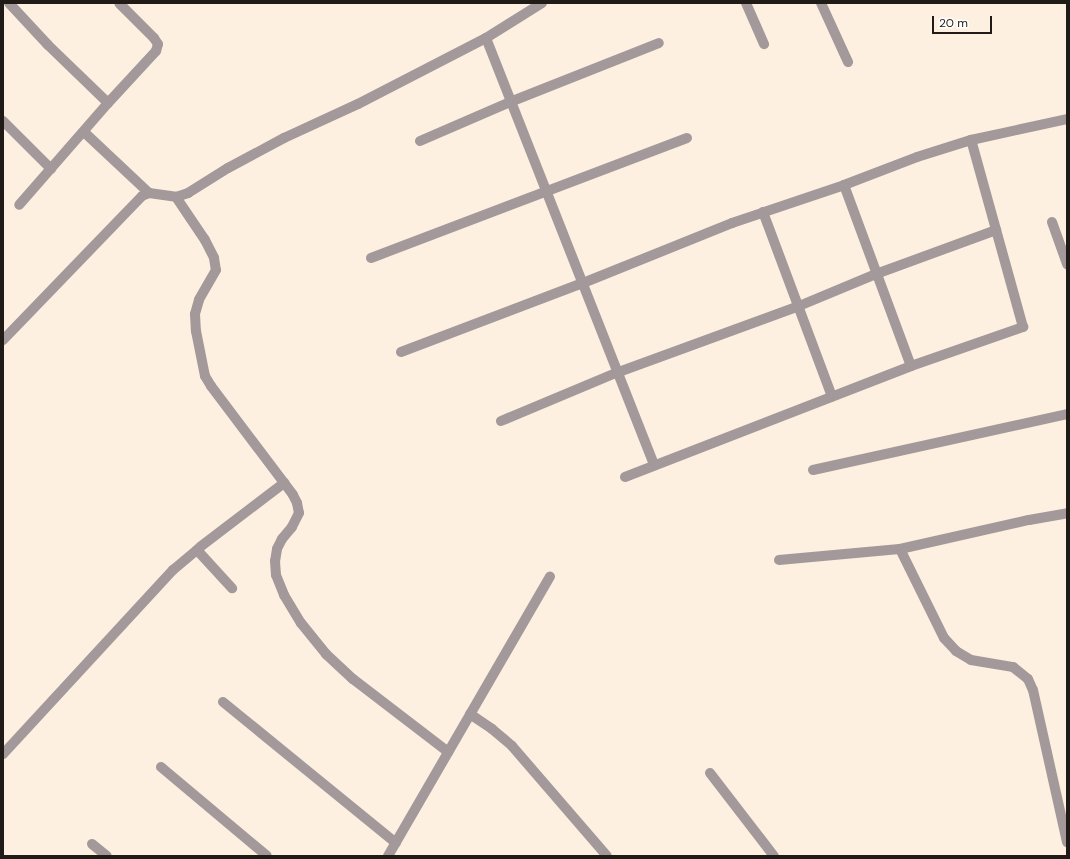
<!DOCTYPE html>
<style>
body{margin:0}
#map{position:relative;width:1070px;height:859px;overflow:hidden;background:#fdf0e0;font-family:"DM Sans",sans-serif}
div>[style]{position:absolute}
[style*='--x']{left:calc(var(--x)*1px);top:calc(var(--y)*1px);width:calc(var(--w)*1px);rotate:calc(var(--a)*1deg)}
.service>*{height:10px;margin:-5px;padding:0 5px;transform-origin:5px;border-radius:5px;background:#a3999a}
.minor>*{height:10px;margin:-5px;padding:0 5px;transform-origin:5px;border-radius:5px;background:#a3999a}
span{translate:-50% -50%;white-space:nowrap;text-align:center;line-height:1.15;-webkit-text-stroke:3px #fff;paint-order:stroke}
.frame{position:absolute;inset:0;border:4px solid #201b16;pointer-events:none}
.scale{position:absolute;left:932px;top:16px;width:60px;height:18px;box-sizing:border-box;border:2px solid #201b16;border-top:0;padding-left:5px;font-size:12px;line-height:14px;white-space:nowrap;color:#201b16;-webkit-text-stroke:3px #fff;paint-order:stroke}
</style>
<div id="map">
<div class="service">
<i style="--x:1052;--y:222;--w:45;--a:70.3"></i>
<i style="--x:813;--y:470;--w:260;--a:-12.4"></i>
<i style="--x:900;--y:549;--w:99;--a:63.7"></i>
<i style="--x:944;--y:638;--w:18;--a:47"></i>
<i style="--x:956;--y:651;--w:17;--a:31"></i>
<i style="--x:971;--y:660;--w:43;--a:9.5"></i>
<i style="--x:1013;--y:667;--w:19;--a:39"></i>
<i style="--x:1028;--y:679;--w:12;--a:66"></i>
<i style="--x:1033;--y:690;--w:156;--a:77.4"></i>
<i style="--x:779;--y:560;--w:121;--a:-5.2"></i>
<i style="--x:900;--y:549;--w:132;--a:-12.7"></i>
<i style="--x:1029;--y:520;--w:39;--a:-10"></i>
</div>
<div class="minor">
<i style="--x:9;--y:3;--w:57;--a:47.1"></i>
<i style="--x:48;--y:45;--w:83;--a:44"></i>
<i style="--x:108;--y:103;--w:135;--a:131.1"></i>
<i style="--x:746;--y:3;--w:45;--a:66.3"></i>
<i style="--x:821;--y:3;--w:65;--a:65.4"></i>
<i style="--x:486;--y:38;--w:459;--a:68.5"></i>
<i style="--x:108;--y:103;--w:71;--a:-47.3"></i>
<i style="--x:156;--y:51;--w:7;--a:-74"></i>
<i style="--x:158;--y:44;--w:7;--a:-124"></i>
<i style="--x:154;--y:38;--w:49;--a:-135"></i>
<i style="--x:3;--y:121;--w:68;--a:45"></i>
<i style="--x:84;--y:132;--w:89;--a:43.2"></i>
<i style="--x:420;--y:141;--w:98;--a:-23.4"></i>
<i style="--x:510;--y:102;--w:160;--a:-21.6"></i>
<i style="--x:844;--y:185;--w:193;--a:69.7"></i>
<i style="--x:176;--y:197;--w:52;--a:56"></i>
<i style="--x:205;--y:240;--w:20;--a:63"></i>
<i style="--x:214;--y:258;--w:12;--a:81"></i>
<i style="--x:216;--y:270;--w:34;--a:120"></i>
<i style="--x:199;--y:300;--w:15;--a:106"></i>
<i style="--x:195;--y:314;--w:17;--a:87"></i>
<i style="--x:196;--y:331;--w:46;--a:78.7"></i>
<i style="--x:205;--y:376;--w:12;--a:59"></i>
<i style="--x:211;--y:386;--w:136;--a:53"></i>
<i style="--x:293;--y:495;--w:9;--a:63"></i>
<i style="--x:297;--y:503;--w:10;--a:79"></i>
<i style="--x:299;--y:513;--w:16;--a:117"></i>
<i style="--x:292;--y:527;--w:16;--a:130"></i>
<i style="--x:282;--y:539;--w:11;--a:117"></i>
<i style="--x:277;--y:549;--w:12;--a:99"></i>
<i style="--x:275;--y:561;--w:14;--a:86"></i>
<i style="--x:276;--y:575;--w:22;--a:68"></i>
<i style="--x:284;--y:595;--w:33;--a:59"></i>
<i style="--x:301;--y:623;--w:40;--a:51"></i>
<i style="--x:326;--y:654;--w:37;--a:43"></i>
<i style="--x:353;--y:679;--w:120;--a:37.5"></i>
<i style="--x:763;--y:212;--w:197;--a:69.5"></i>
<i style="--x:371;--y:258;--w:338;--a:-20.8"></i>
<i style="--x:3;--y:340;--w:200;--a:-46"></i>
<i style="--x:142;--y:196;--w:8;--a:-23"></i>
<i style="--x:149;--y:193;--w:27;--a:8"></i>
<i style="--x:176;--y:197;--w:13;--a:-18"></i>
<i style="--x:188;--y:193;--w:47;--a:-32"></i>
<i style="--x:228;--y:168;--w:64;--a:-28.2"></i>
<i style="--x:284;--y:138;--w:81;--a:-24.7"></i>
<i style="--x:358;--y:104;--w:144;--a:-27.3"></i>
<i style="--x:486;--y:38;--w:66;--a:-32"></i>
<i style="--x:401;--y:352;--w:195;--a:-20.8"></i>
<i style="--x:583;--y:283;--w:161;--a:-21.9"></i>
<i style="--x:732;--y:223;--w:118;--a:-18.7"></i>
<i style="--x:844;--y:185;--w:78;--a:-21"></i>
<i style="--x:917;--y:157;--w:57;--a:-17.5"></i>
<i style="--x:971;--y:140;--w:98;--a:-12.3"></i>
<i style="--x:501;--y:421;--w:125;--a:-22.7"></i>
<i style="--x:616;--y:373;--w:195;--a:-20.1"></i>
<i style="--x:799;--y:306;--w:83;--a:-22.6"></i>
<i style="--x:876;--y:274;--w:128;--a:-20.1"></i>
<i style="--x:625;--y:477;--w:307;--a:-21.2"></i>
<i style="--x:911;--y:366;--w:119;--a:-19.2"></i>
<i style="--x:1023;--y:327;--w:194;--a:-105.5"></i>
<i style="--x:197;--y:550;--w:52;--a:47.4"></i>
<i style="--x:223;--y:702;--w:223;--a:39.2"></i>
<i style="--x:470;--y:714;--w:27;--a:34"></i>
<i style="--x:492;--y:729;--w:26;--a:40"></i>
<i style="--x:512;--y:746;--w:145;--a:49.2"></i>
<i style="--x:3;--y:754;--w:251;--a:-47.3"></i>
<i style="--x:173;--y:570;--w:35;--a:-40"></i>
<i style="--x:200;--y:547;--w:106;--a:-37.3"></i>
<i style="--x:161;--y:767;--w:138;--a:40"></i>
<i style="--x:710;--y:773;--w:105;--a:52.4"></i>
<i style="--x:92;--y:844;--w:19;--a:39"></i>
<i style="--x:388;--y:856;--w:323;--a:-59.9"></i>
</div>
<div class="frame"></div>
<div class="scale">20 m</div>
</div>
